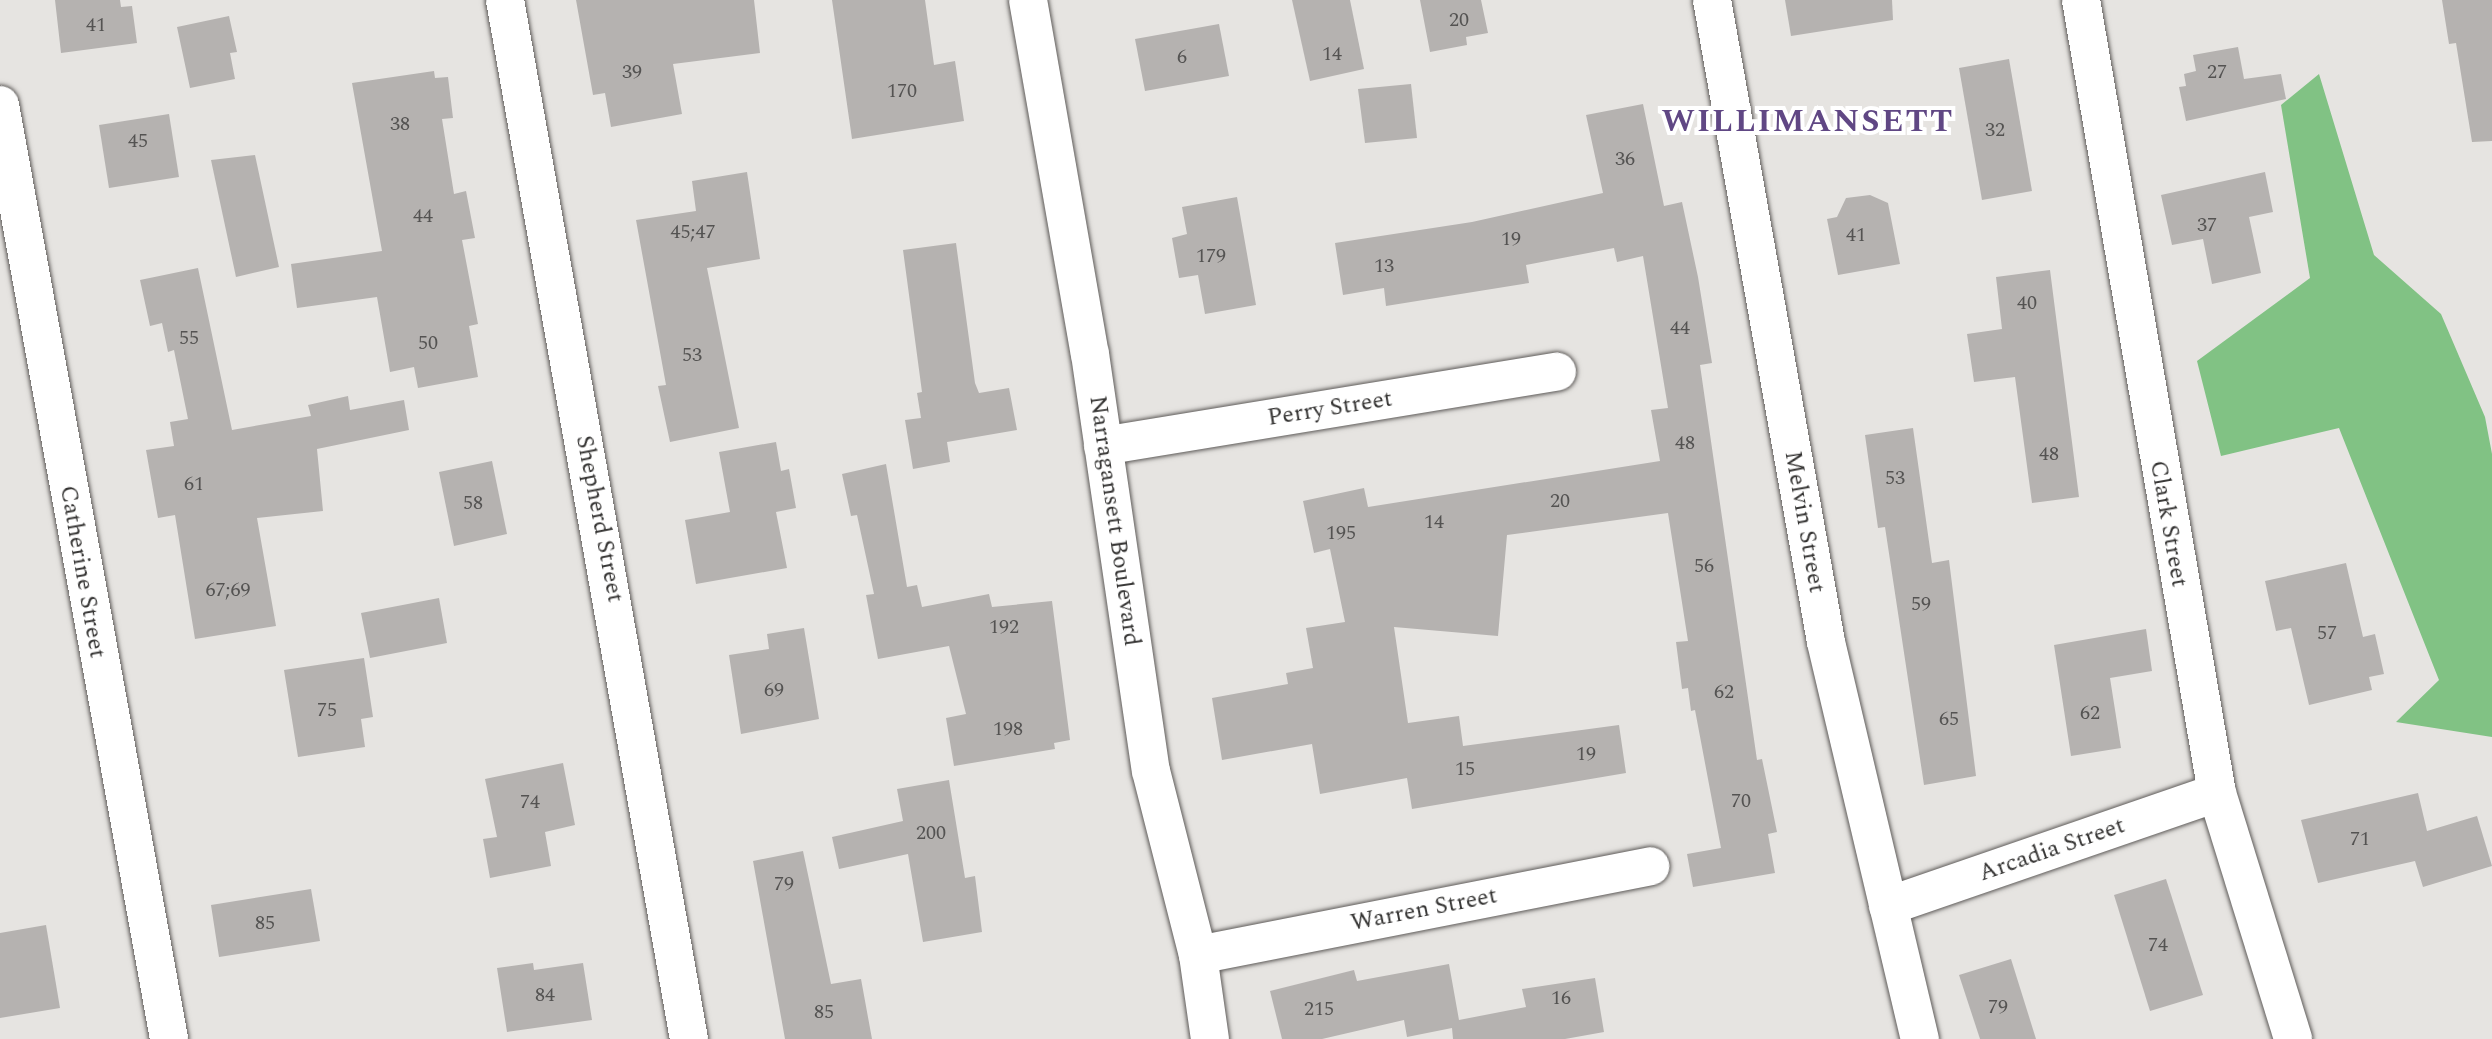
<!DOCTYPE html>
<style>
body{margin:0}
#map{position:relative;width:2492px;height:1039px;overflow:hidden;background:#e6e4e1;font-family:Spectral,serif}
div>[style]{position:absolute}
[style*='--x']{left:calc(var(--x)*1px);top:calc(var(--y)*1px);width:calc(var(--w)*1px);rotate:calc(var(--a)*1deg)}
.forest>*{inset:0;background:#81c284}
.building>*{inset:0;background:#b5b2b0}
.roads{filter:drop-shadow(0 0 2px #5f5c5a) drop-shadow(0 0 2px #5f5c5a)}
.street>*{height:38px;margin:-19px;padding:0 19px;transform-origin:19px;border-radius:19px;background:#fff}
span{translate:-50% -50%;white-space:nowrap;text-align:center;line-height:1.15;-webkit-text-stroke:8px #fff;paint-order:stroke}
.number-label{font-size:20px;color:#545352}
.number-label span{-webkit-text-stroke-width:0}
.street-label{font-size:24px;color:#343332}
.district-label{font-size:32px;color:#604784;font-weight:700;letter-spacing:2px}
</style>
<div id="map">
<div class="forest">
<i style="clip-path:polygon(2319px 74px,2374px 255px,2441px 314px,2485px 417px,2492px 454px,2492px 737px,2396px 722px,2439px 680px,2339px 428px,2221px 456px,2197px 361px,2310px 278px,2281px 105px)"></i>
</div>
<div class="building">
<i style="clip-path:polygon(55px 0,120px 0,121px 7px,132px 6px,137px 43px,61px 53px)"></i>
<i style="clip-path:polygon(576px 0,754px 0,760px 53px,673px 64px,682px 114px,611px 127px,605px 93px,593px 95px)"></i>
<i style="clip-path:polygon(832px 0,925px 0,934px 65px,955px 61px,964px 121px,852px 139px)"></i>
<i style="clip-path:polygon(1292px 0,1350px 0,1364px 69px,1310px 81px)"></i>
<i style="clip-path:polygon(1420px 0,1481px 0,1488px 33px,1466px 37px,1467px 45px,1430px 52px)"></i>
<i style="clip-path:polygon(1785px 0,1892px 0,1893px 20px,1791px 36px)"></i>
<i style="clip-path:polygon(2442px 0,2492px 0,2492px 141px,2472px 142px,2456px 43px,2449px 44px)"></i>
<i style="clip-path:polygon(229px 16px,237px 52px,230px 53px,235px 79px,190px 88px,177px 27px)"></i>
<i style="clip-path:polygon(1219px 24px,1229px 76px,1145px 91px,1135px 39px)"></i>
<i style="clip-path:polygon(2238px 47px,2244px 79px,2281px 74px,2286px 99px,2186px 121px,2179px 87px,2186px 86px,2184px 74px,2196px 71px,2193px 55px)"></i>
<i style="clip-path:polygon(2009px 59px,2032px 191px,1982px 200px,1959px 68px)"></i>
<i style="clip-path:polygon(434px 71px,435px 78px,448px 77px,453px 118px,442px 119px,454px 194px,466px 191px,475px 238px,462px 240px,478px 324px,469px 326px,478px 377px,418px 388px,414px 367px,390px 372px,377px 297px,297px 308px,291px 264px,382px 251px,352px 83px)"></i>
<i style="clip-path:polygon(1411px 84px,1417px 138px,1365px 143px,1358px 89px)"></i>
<i style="clip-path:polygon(1643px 104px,1664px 206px,1682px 202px,1698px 277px,1712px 363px,1700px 365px,1757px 760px,1762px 759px,1777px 832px,1768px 834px,1775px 873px,1693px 887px,1687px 854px,1721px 848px,1695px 710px,1691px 711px,1688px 688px,1682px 689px,1676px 642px,1688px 641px,1668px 513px,1507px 535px,1498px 636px,1394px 627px,1408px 723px,1459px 716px,1463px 746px,1619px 725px,1626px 773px,1412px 809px,1407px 778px,1320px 794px,1312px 744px,1222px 760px,1212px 698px,1288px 684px,1286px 673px,1313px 668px,1306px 628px,1345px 622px,1330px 549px,1314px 553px,1303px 501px,1364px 488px,1368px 507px,1660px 461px,1651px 410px,1668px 408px,1643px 256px,1617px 262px,1614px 248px,1526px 265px,1529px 283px,1386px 306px,1384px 288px,1343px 295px,1335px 243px,1472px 222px,1603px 193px,1586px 115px)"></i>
<i style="clip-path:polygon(169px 114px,179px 177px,109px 188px,99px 125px)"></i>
<i style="clip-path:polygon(255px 155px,279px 267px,236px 277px,211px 160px)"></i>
<i style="clip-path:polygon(747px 172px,760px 259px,707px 268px,739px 428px,670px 442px,658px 386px,666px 385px,636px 220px,696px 211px,692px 181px)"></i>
<i style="clip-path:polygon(2265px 172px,2273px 212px,2249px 217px,2261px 273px,2212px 284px,2203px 239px,2172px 245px,2161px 195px)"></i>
<i style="clip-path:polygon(1870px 195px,1888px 203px,1900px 264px,1838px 275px,1827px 219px,1837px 217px,1846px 198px)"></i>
<i style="clip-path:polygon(1237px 197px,1256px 305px,1205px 314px,1198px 275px,1179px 278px,1172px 238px,1187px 234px,1182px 207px)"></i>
<i style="clip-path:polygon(956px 243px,975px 383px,979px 393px,1009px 388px,1017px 430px,947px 442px,950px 462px,913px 469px,905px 420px,921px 418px,917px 393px,922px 392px,903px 250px)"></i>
<i style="clip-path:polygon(198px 268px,232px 430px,311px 416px,308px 405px,348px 396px,350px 410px,404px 400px,409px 430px,317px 449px,323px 511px,257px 518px,276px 626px,195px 639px,175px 515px,158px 518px,146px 450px,174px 446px,170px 422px,188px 419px,174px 350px,168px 352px,162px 323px,150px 326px,140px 280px)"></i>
<i style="clip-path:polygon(2050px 270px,2079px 497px,2032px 503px,2015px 377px,1974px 382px,1967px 334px,2002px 329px,1996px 277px)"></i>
<i style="clip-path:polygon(1913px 428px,1932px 563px,1949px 560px,1976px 776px,1924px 785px,1885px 527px,1878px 528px,1865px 435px)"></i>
<i style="clip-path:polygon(776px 442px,781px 471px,789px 469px,796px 508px,776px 512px,787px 568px,696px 584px,685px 520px,730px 512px,719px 452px)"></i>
<i style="clip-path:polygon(492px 461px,507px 534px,454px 546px,439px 472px)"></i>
<i style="clip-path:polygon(886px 464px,907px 587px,917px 585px,922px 607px,989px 594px,992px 607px,1052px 601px,1070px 740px,1054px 743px,1055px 749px,954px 766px,946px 718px,966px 714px,949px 646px,878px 659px,866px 595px,874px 594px,857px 515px,851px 516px,842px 474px)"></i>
<i style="clip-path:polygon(2346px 563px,2363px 637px,2375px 634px,2384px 674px,2369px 677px,2372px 690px,2309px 705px,2291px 628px,2276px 631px,2265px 581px)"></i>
<i style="clip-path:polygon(439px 598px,447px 643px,370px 658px,361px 613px)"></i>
<i style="clip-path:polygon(804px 628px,819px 719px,741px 734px,729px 655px,769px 649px,767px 634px)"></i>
<i style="clip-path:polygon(2146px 629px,2152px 671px,2110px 678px,2121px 748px,2071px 756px,2054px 645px)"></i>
<i style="clip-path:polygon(364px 658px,373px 717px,361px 719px,365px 747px,298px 757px,284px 670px)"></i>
<i style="clip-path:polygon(563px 763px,575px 825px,545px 832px,551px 866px,490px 878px,483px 839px,497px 837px,485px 779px)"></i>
<i style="clip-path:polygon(949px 780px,965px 878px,975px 876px,982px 932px,923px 942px,908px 854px,839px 869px,832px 837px,903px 821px,897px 789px)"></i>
<i style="clip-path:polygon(2418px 793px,2427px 831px,2477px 816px,2492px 866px,2423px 887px,2415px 861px,2318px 883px,2301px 820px)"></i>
<i style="clip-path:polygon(803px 851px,831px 984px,861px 979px,872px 1039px,785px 1039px,753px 861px)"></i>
<i style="clip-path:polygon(2166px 879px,2203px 995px,2150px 1011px,2114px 895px)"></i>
<i style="clip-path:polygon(311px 889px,320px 941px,219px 957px,211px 905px)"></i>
<i style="clip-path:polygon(46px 925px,60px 1008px,0 1018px,0 933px)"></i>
<i style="clip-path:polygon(2011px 959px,2036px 1039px,1980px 1039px,1959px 975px)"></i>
<i style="clip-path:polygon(533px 963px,534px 970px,583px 963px,592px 1020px,507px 1032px,497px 968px)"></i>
<i style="clip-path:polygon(1449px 964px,1459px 1020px,1526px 1007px,1522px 989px,1595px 978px,1604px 1032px,1565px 1039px,1453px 1039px,1452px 1028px,1407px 1037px,1404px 1020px,1322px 1039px,1282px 1039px,1270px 991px,1354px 970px,1357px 981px)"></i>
</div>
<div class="roads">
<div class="street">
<i style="--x:505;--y:0;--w:1055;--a:79.96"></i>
<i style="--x:1028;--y:0;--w:359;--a:80.1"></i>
<i style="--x:1090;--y:354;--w:421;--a:81.7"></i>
<i style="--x:1151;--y:771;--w:190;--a:75.7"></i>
<i style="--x:1198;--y:955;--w:85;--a:81.9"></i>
<i style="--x:1712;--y:0;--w:652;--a:79.93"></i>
<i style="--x:1826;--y:642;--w:408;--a:76.7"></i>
<i style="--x:2081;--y:0;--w:805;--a:80.27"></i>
<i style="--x:2217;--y:793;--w:257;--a:72.8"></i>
<i style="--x:0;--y:105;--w:949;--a:79.74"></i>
<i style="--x:1103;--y:446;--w:460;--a:-9.3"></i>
<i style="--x:1888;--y:906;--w:348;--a:-19"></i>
<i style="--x:1198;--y:955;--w:461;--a:-11.1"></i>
</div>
</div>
<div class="number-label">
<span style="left:1459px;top:20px">20</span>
<span style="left:96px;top:25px">41</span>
<span style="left:1332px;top:54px">14</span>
<span style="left:1182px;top:57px">6</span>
<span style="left:632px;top:72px">39</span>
<span style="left:2217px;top:72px">27</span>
<span style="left:902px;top:91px">170</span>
<span style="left:400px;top:124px">38</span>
<span style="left:1995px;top:130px">32</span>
<span style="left:138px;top:141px">45</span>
<span style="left:1625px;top:159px">36</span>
<span style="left:423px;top:216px">44</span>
<span style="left:2207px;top:225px">37</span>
<span style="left:693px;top:232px">45;47</span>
<span style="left:1856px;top:235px">41</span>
<span style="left:1511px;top:239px">19</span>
<span style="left:1211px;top:256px">179</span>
<span style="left:1384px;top:266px">13</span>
<span style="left:2027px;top:303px">40</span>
<span style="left:1680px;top:328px">44</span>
<span style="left:189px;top:338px">55</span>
<span style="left:428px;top:343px">50</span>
<span style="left:692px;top:355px">53</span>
<span style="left:1685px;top:443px">48</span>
<span style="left:2049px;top:454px">48</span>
<span style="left:1895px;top:478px">53</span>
<span style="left:194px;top:484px">61</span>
<span style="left:1560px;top:501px">20</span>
<span style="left:473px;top:503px">58</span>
<span style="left:1434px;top:522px">14</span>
<span style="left:1341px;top:533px">195</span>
<span style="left:1704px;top:566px">56</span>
<span style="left:228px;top:590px">67;69</span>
<span style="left:1921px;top:604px">59</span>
<span style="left:1004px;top:627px">192</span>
<span style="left:2327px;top:633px">57</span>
<span style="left:774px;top:690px">69</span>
<span style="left:1724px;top:692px">62</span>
<span style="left:327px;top:710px">75</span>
<span style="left:2090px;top:713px">62</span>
<span style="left:1949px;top:719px">65</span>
<span style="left:1008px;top:729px">198</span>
<span style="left:1586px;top:754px">19</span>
<span style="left:1465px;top:769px">15</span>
<span style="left:1741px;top:801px">70</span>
<span style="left:530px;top:802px">74</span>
<span style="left:931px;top:833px">200</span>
<span style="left:2360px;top:839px">71</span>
<span style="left:784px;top:884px">79</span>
<span style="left:265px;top:923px">85</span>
<span style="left:2158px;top:945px">74</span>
<span style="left:545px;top:995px">84</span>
<span style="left:1561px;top:998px">16</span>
<span style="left:1998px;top:1007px">79</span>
<span style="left:1319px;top:1009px">215</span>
<span style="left:824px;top:1012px">85</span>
</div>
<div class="street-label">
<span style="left:1330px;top:409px;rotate:-9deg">Perry Street</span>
<span style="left:599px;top:519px;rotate:79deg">Shepherd Street</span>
<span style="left:1114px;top:521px;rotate:82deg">Narragansett Boulevard</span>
<span style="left:1804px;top:522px;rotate:80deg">Melvin Street</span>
<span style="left:2168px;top:524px;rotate:80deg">Clark Street</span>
<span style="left:82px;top:572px;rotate:80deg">Catherine Street</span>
<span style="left:2052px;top:850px;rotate:-19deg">Arcadia Street</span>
<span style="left:1424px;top:910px;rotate:-11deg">Warren Street</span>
</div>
<div class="district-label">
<span style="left:1808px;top:122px">WILLIMANSETT</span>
</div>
</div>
